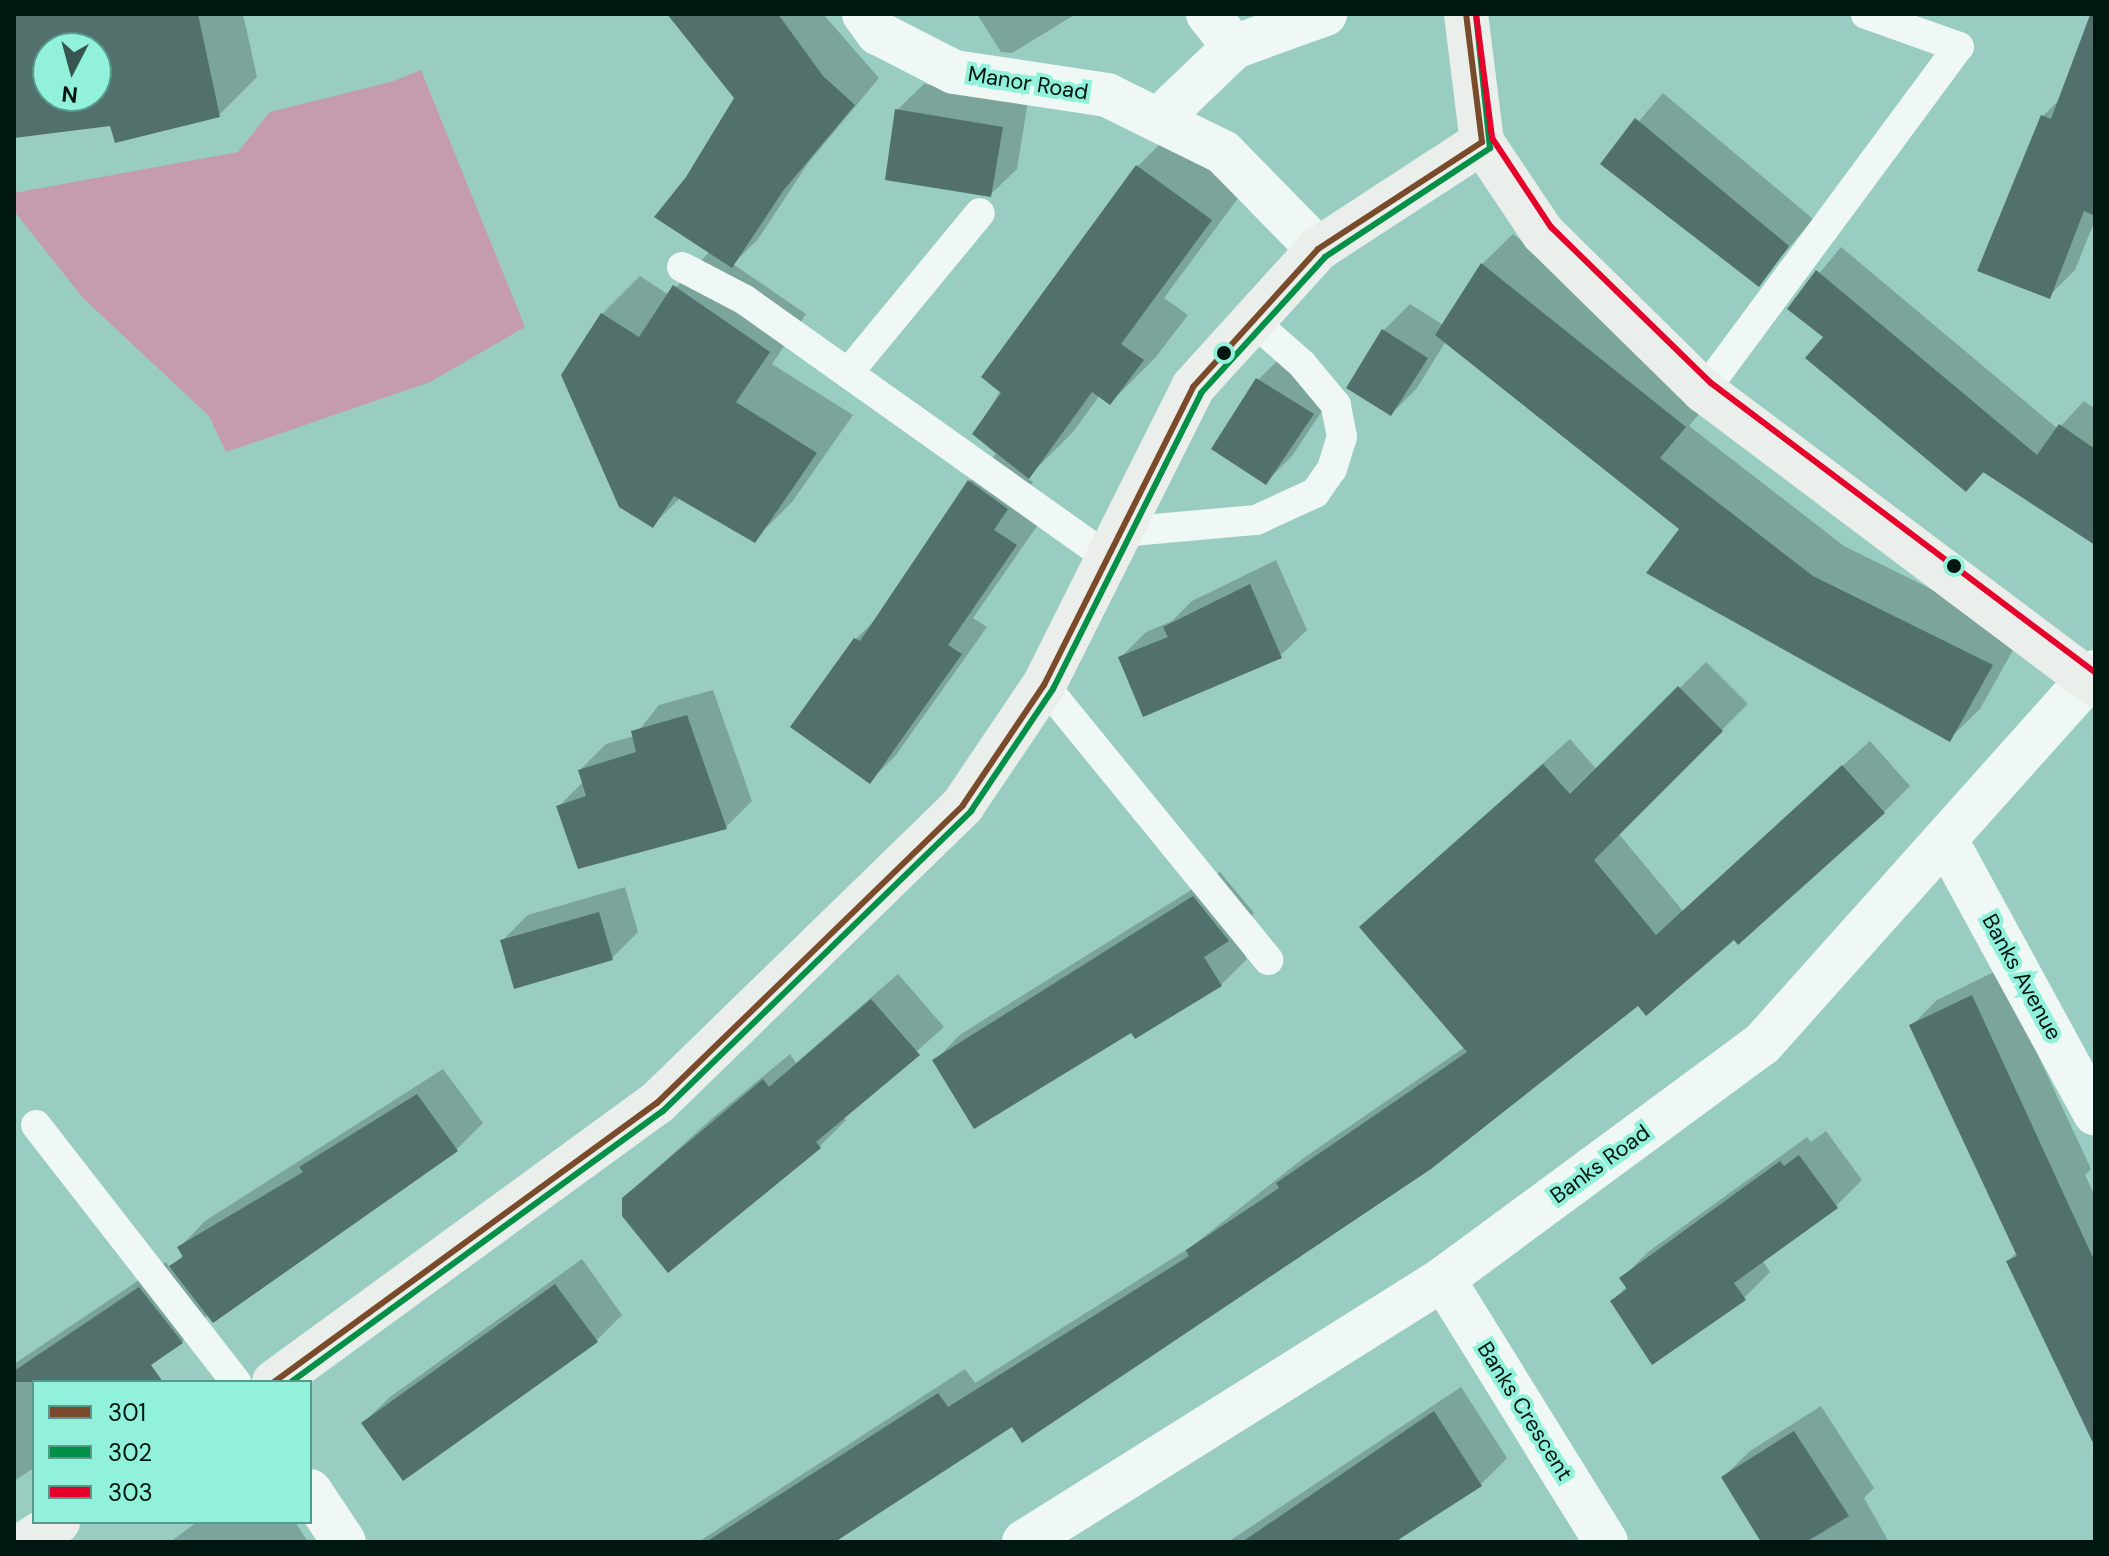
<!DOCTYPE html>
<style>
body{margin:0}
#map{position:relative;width:2109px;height:1556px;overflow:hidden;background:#9acdc2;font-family:"DM Sans",sans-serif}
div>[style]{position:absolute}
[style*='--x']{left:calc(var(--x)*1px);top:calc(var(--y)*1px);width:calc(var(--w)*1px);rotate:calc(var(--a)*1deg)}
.green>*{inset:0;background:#c49cae}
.shadow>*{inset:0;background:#0003}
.building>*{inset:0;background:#53716c}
.lane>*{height:30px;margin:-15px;padding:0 15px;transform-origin:15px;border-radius:15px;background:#f0f8f6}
.street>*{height:44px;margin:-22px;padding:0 22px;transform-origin:22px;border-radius:22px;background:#f0f8f6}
.secondary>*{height:44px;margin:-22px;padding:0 22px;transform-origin:22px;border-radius:22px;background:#eaefeb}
.bus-1>*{height:6px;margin:-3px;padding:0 3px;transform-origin:3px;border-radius:3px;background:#7a4b2a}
.bus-2>*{height:6px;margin:-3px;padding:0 3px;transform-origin:3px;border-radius:3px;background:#009047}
.bus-3>*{height:6px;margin:-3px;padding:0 3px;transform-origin:3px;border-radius:3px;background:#e4002b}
.dots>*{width:22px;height:22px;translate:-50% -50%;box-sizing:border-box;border:4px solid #91f1db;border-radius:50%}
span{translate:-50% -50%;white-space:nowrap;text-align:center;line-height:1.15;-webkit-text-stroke:8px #91f1db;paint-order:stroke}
.street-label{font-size:22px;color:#001611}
.frame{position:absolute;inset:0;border:16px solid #001611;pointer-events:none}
.legend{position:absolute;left:32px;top:1380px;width:280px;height:144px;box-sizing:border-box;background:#91f1db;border:2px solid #57998a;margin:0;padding:10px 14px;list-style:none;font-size:24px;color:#001611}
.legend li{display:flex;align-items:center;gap:16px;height:40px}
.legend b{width:40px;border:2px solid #57998a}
.north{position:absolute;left:32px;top:32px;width:80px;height:80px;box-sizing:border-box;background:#91f1db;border:2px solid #57998a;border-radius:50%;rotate:186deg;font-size:22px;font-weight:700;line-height:32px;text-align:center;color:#001611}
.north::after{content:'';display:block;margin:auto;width:28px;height:36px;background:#36564f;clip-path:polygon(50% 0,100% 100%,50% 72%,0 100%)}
</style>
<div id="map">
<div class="green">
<i style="clip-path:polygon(421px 70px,525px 327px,430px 382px,226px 452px,209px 416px,83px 298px,14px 211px,14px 193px,238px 152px,270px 112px,391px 82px)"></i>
</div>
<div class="shadow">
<i style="clip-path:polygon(evenodd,14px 14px,243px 14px,257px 77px,219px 115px,14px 134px,14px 14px,48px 48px,96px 48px,96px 96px,48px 96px,48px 48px)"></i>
<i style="clip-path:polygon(670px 14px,823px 14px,879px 78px,809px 162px,758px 239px,733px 264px,806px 314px,772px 364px,853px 415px,792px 502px,754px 540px,681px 497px,653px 525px,602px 314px,640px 276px,669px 295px,710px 251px,688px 178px,736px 98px)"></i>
<i style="clip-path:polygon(977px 14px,1076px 14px,1012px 53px,1001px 52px)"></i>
<i style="clip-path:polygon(2095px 20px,2095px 220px,2075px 270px,2049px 296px,2043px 116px,2061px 98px)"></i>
<i style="clip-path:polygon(924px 84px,1028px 101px,1017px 169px,990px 195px,897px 110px)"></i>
<i style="clip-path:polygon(1663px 93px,1813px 219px,1758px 285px,1603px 163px)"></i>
<i style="clip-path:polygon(1182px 122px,1256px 174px,1164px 298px,1188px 315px,1155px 358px,1110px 403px,1100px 395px,1073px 432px,1027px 478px,1033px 482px,1018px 503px,1042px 519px,973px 618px,987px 627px,896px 755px,870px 781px,856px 639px,880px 615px,969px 482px,996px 454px,974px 434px,1137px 167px)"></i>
<i style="clip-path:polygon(1513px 234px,1715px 395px,1689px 426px,1844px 546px,2022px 634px,1980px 709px,1949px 739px,1446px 341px,1417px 388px,1391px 414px,1348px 387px,1384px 330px,1410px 304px,1443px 325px,1482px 264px)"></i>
<i style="clip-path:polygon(1841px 247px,2058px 429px,2084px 401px,2095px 409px,2095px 543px,1985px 471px,1966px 490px,1826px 337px,1790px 309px)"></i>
<i style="clip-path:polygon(1284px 354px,1338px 387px,1292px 456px,1266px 482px,1258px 380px)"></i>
<i style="clip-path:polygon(1276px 560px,1307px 630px,1280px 656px,1120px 658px,1146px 632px,1172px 621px,1192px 601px)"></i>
<i style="clip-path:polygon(1706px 662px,1748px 704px,1618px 833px,1683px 911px,1870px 741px,1910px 786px,1884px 812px,1638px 1003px,831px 1542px,698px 1542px,965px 1369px,975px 1383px,1192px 1246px,1305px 1157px,1465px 1047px,1388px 902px,1570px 739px,1597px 770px)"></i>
<i style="clip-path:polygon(713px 690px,752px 801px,726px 827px,559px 806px,584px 781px,580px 770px,606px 744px,634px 736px,659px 705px)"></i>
<i style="clip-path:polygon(1220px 872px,1254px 913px,1233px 935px,1247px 959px,1221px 985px,1132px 1030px,935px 1060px,961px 1034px)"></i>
<i style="clip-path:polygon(625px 887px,638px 932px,612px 958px,502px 941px,528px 915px)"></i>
<i style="clip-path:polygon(1998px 970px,2091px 1169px,2085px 1175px,2095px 1196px,2095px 1447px,2008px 1261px,2017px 1252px,1911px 1026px,1937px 1000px)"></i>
<i style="clip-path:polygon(898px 974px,944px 1027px,843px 1117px,846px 1120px,820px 1146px,668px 1270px,624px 1198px,709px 1121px,790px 1054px,796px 1063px)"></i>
<i style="clip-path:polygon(443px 1069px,483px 1123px,457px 1149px,213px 1320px,209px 1314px,182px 1342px,124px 1382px,34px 1382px,34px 1468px,14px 1481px,14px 1364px,166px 1262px,170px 1268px,184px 1254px,179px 1248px,205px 1221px)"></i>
<i style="clip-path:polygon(1826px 1131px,1862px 1180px,1836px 1206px,1762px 1260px,1770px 1272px,1744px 1298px,1612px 1301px,1627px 1286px,1622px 1278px,1648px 1252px,1807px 1137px,1811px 1142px)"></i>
<i style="clip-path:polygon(582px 1259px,622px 1315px,596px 1341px,363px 1423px,390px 1397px)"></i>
<i style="clip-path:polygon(1461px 1387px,1507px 1458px,1481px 1484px,1395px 1542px,1228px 1542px)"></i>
<i style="clip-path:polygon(1821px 1406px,1874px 1488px,1864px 1498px,1889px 1542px,1763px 1542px,1723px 1477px,1750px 1451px)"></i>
<i style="clip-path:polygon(197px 1522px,295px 1522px,308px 1542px,170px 1542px)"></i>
</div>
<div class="building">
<i style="clip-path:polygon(evenodd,14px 14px,198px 14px,220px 117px,115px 143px,110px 126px,14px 138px,14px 14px,48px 48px,96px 48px,96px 96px,48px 96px,48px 48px)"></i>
<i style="clip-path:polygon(667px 14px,778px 14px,823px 76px,855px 105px,783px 191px,732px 268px,654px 217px,686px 177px,734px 98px)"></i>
<i style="clip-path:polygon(2090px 15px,2095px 16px,2095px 216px,2084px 211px,2050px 299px,1977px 271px,2041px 115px,2051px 119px)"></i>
<i style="clip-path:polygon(895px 109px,1003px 127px,991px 197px,885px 180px)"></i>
<i style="clip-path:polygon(1635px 118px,1789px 246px,1759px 287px,1600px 164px)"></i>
<i style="clip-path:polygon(1136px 165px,1212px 220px,1121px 344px,1144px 360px,1110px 405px,1092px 392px,1029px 479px,972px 434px,1001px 393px,981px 377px)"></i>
<i style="clip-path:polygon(1481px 263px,1686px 427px,1660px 458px,1813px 576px,1993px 665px,1950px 742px,1646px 573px,1679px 529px,1435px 335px)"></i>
<i style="clip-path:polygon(1816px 270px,2037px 455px,2059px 424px,2095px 449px,2095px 545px,1983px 472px,1966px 492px,1805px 358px,1823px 337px,1787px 309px)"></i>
<i style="clip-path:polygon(673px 285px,770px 352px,736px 402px,817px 453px,755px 543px,674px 496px,653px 528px,619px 507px,561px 375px,601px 313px,639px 337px)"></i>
<i style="clip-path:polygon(1382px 329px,1428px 358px,1391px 416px,1346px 388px)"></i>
<i style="clip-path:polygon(1256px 378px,1314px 414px,1266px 485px,1211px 449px)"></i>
<i style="clip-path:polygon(968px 480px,1008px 509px,994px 530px,1017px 545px,948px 645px,962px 654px,870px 784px,790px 727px,854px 638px,860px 641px)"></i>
<i style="clip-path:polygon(1250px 584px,1282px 658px,1143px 717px,1118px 657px,1168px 637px,1163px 627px)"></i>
<i style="clip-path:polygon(1678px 686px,1723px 731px,1594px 860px,1656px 935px,1842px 765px,1885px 813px,1738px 945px,1734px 940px,1646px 1016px,1638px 1006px,1431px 1169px,1022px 1443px,1012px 1427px,835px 1542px,706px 1542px,938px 1393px,948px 1407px,1189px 1256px,1186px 1250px,1279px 1188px,1276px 1183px,1467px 1052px,1359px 927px,1543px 764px,1570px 794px)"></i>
<i style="clip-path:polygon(687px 715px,727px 829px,578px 869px,556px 806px,586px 796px,578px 770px,636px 752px,631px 731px)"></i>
<i style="clip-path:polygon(1193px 896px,1229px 941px,1204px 957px,1222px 986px,1135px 1039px,1131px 1033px,974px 1129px,932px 1060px)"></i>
<i style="clip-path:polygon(599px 912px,613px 960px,514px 989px,500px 940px)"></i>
<i style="clip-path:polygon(1972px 995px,2095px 1262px,2095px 1447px,2006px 1261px,2017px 1256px,1909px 1025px)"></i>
<i style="clip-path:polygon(871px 999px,920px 1055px,816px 1142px,821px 1148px,668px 1273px,622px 1216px,622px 1198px,763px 1079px,769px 1087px)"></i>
<i style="clip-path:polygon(417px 1094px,458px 1151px,213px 1323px,169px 1266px,183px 1257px,177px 1247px,303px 1172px,299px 1167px)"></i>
<i style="clip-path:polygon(1799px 1155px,1838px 1208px,1734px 1283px,1746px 1300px,1652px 1365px,1610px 1301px,1627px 1289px,1619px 1278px,1780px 1161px,1784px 1166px)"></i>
<i style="clip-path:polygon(555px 1284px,598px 1342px,403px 1481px,361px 1423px)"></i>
<i style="clip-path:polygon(139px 1287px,183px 1343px,151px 1365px,163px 1382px,14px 1382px,14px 1371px)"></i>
<i style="clip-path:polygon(1434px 1411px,1482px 1486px,1395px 1542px,1242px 1542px)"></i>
<i style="clip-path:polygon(1794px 1431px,1849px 1516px,1806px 1542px,1761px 1542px,1721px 1477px)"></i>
</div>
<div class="lane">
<i style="--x:682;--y:267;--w:71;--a:27.6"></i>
<i style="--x:745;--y:300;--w:445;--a:35.4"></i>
<i style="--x:848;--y:373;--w:207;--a:-50.5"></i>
<i style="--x:1704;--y:391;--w:428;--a:-53.5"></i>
<i style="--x:1959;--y:47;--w:99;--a:-160.5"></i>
<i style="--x:1121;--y:532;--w:136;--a:-5.1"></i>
<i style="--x:1256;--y:520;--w:65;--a:-24.6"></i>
<i style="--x:1315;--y:493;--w:29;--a:-55"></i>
<i style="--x:1332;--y:469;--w:34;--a:-73"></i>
<i style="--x:1342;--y:437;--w:33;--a:-101"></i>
<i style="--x:1336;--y:405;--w:53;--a:-129.7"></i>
<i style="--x:1302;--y:364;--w:65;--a:-138.7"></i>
<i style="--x:1044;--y:685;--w:355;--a:50.8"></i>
<i style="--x:36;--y:1125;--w:326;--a:52.1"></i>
</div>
<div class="street">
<i style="--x:864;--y:14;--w:24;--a:54"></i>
<i style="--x:878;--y:33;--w:85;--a:27.2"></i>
<i style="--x:954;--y:72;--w:155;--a:8.5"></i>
<i style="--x:1107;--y:95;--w:129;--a:26.2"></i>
<i style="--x:1223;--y:152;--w:136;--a:45.6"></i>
<i style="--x:1208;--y:14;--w:42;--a:51.8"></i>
<i style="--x:1158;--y:120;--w:105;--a:-43.8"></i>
<i style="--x:1234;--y:47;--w:97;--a:-19.9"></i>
<i style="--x:1947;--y:842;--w:309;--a:61.4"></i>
<i style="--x:1443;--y:1279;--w:309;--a:58.2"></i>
<i style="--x:310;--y:1491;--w:61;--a:56.3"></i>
<i style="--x:1024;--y:1542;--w:495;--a:-32.1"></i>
<i style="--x:1443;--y:1279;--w:396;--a:-36.4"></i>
<i style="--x:1762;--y:1044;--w:499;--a:-48.2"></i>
</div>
<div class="secondary">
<i style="--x:1466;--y:14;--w:129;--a:82.9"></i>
<i style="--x:1482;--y:142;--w:110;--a:56.2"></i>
<i style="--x:1543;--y:233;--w:226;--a:44.5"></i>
<i style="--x:1704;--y:391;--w:489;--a:36.9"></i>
<i style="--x:274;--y:1382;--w:474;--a:-36.1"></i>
<i style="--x:657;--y:1103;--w:427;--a:-44.2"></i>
<i style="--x:963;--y:805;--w:145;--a:-56"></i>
<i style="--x:1044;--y:685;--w:333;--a:-63.4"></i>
<i style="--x:1193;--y:387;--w:186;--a:-47.8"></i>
<i style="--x:1318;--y:249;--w:196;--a:-33.1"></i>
<i style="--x:27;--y:1542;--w:37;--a:-33"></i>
</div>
<div class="bus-1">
<i style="--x:274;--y:1382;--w:474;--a:-36.1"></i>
<i style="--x:657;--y:1103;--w:427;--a:-44.2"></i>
<i style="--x:963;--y:805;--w:145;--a:-56"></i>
<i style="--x:1044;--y:685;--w:333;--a:-63.4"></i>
<i style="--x:1193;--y:387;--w:186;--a:-47.8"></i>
<i style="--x:1318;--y:249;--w:196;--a:-33.1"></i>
<i style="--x:1482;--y:142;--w:129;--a:-97.1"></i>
</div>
<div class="bus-2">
<i style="--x:291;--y:1382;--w:460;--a:-36.1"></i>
<i style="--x:663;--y:1111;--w:430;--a:-44.2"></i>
<i style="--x:971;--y:811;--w:147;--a:-56.1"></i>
<i style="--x:1053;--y:689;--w:331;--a:-63.4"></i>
<i style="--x:1201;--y:393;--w:184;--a:-47.6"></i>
<i style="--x:1325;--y:257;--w:198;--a:-33.4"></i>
<i style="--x:1490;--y:148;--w:135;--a:-96"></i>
</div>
<div class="bus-3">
<i style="--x:1476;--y:14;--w:125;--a:82.6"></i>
<i style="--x:1492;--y:138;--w:107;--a:56.5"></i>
<i style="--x:1551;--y:227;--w:223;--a:44.3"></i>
<i style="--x:1711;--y:383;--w:481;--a:37"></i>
</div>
<div class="dots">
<i style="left:1224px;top:353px;background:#001611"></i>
<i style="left:1954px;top:566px;background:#001611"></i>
</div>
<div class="street-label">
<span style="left:1028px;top:83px;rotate:9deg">Manor Road</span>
<span style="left:2022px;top:977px;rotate:61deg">Banks Avenue</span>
<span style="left:1600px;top:1164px;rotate:-36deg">Banks Road</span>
<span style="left:1525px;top:1411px;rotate:58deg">Banks Crescent</span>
</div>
<div class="frame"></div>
<ul class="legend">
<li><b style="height:10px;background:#7a4b2a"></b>301</li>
<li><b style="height:10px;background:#009047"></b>302</li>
<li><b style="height:10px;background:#e4002b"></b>303</li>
</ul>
<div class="north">N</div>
</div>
